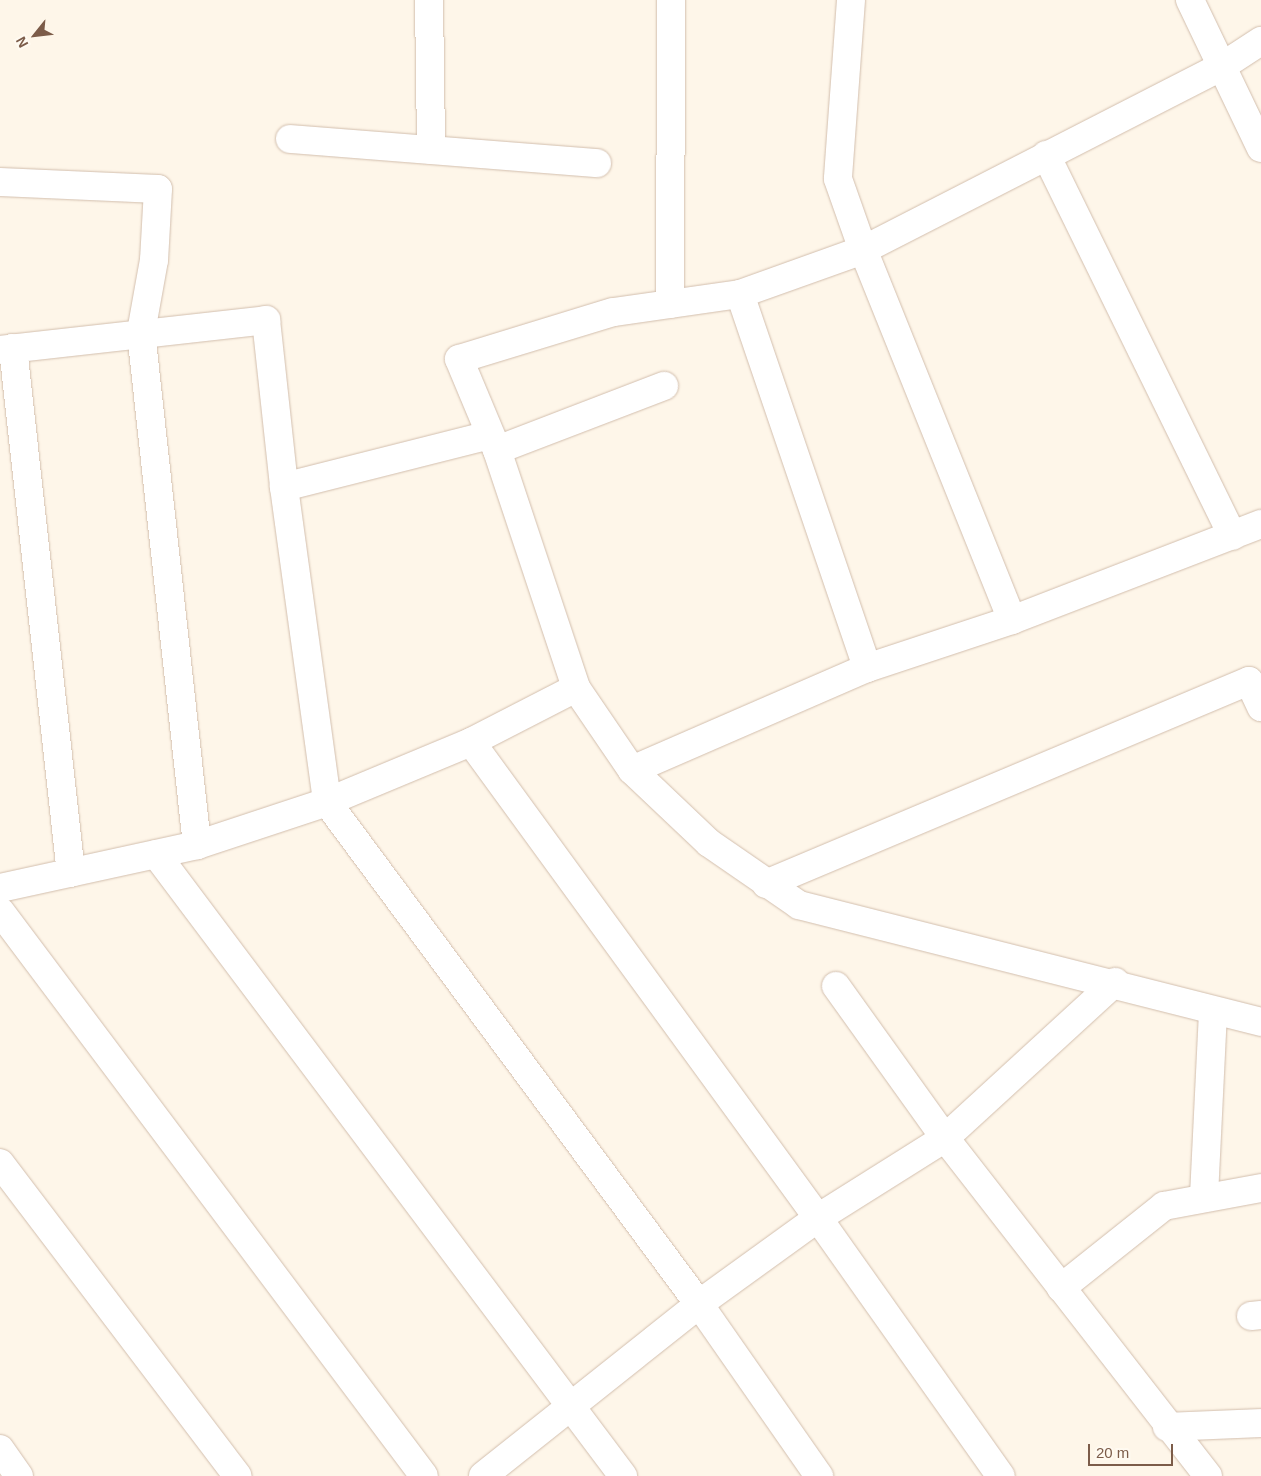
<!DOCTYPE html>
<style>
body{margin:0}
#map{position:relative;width:1261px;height:1476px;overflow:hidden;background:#fef6e9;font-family:Arial,sans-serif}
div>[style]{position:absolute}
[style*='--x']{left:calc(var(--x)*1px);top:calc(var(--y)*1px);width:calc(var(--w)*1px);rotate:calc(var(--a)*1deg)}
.roads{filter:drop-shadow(0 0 1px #d2bead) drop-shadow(0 0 1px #d2bead)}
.minor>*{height:28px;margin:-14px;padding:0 14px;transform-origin:14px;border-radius:14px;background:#fff}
span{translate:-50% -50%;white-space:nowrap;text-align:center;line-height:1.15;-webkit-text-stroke:4px #fffaf1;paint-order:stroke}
.north{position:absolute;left:10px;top:10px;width:50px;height:50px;-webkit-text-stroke:4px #fffaf1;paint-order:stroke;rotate:241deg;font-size:14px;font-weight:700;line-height:20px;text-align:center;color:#7c5c49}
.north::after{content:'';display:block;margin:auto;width:18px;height:22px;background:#7c5c49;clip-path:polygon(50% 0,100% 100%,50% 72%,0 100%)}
.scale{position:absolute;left:1088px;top:1444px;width:85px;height:22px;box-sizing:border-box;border:2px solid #7c5c49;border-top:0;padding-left:6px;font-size:15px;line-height:18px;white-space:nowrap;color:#7c5c49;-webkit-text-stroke:4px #fffaf1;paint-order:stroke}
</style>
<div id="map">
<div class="roads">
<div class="minor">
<i style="--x:429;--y:0;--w:150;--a:89.2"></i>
<i style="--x:851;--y:0;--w:179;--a:94.2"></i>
<i style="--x:838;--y:179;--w:75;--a:70.6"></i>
<i style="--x:863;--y:250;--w:402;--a:-27.1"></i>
<i style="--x:1221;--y:67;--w:48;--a:-33"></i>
<i style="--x:1190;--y:0;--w:164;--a:64.4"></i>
<i style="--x:290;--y:139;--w:308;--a:4.5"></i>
<i style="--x:1046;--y:155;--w:424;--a:63.9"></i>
<i style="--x:0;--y:182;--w:158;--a:2.5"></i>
<i style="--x:158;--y:189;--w:71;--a:93.2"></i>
<i style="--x:154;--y:260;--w:73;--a:100.2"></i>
<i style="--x:141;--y:332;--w:516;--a:83.77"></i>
<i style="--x:740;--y:294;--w:395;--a:71.2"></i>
<i style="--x:670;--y:304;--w:304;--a:-89.8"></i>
<i style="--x:13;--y:348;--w:528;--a:83.7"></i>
<i style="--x:0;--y:350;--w:268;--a:-6.4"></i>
<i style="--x:266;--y:320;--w:168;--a:83.8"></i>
<i style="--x:284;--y:487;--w:318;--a:82.2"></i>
<i style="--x:327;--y:802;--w:625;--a:53.46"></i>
<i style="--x:699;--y:1304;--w:210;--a:55.1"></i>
<i style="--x:497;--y:450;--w:179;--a:-21"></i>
<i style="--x:284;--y:487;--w:212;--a:-14.2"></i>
<i style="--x:1012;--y:620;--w:399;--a:-111.9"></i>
<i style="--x:863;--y:250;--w:131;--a:160.3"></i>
<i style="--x:740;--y:294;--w:128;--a:171.9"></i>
<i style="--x:613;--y:312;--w:161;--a:163"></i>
<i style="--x:459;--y:359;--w:99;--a:67.3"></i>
<i style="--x:497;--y:450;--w:251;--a:71.6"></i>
<i style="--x:576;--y:688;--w:99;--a:55.7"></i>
<i style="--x:632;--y:770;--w:106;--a:43.5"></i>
<i style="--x:709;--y:843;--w:109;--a:34.6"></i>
<i style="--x:799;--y:905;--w:477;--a:14.2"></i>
<i style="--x:471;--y:742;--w:589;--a:53.91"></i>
<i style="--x:818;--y:1218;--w:316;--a:54.7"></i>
<i style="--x:632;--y:770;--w:256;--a:-23.5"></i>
<i style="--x:867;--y:668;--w:153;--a:-18.3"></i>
<i style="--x:1012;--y:620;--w:267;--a:-21.1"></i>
<i style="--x:156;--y:854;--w:778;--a:53.1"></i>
<i style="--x:766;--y:884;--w:524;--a:-22.8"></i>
<i style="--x:1249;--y:681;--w:29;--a:65"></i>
<i style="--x:0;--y:888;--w:202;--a:-12.3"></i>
<i style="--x:197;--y:845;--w:137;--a:-18.3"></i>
<i style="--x:327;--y:802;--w:156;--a:-22.6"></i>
<i style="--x:471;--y:742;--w:118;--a:-27.2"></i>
<i style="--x:0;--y:911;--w:706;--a:53.11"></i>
<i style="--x:836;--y:986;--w:187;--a:54.4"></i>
<i style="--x:945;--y:1138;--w:428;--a:52.1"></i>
<i style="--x:0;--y:1163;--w:393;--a:52.8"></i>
<i style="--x:1204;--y:1196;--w:185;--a:-87.2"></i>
<i style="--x:1061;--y:1288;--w:132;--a:-38.5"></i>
<i style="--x:1164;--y:1206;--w:99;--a:-10.5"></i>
<i style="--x:1251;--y:1316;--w:10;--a:-6"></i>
<i style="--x:1167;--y:1427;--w:94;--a:-2.4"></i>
<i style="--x:0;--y:1449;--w:33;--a:55"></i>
<i style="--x:483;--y:1476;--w:276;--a:-38.5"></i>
<i style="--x:699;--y:1304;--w:147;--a:-35.9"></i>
<i style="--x:818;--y:1218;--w:150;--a:-32.2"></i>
<i style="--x:945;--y:1138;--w:231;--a:-42.5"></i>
</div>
</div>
<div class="north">N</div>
<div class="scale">20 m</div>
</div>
